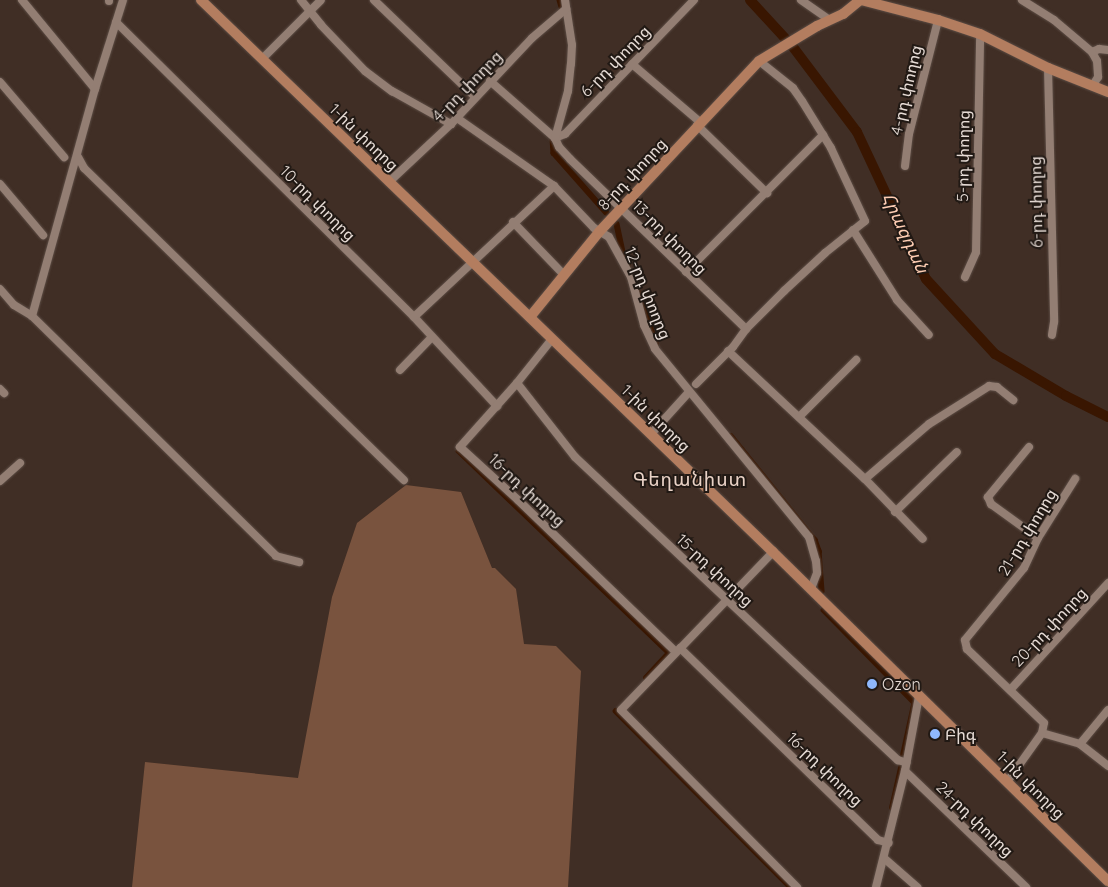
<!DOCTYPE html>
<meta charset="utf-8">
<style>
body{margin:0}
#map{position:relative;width:1108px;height:887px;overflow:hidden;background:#402e25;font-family:Quicksand,"Noto Sans Armenian",sans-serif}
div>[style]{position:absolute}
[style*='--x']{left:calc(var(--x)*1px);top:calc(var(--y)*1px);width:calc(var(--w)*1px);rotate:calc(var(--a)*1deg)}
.green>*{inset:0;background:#79533e}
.canal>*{height:5.5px;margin:-2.75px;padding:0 2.75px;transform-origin:2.75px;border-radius:2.75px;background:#391601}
.river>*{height:10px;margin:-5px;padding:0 5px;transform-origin:5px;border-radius:5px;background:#391601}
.roads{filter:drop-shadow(0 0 1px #5c4d45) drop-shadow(0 0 1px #5c4d45)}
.minor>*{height:8px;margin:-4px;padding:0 4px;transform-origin:4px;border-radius:4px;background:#937e73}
.major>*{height:10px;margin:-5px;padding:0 5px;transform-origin:5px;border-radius:5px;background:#b37d5f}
.dots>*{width:14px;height:14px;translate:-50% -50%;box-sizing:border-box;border:2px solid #211914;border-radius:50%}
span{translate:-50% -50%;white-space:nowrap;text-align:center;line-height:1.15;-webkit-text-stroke:4px #211914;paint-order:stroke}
.street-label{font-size:16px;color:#e7dcd6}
.poi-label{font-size:16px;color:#e7dcd6}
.left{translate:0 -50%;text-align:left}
.water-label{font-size:18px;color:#fecdb3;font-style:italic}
.quarter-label{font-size:19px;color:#e9d2c6;letter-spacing:1px}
</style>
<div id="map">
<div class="green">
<i style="clip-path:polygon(406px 485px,461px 492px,492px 568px,495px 568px,516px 589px,524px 644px,556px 646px,581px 671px,568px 887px,132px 887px,145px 762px,298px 778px,332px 597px,357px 523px)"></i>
</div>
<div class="canal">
<i style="--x:560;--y:0;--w:7;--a:74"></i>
<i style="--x:553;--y:139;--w:14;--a:86"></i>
<i style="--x:554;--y:153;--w:79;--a:48.6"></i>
<i style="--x:617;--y:224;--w:30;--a:78"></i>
<i style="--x:623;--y:253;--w:13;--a:67"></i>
<i style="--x:635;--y:283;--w:64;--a:70.7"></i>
<i style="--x:731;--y:436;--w:134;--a:51.1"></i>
<i style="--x:815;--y:540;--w:12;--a:70"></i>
<i style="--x:819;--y:551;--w:40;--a:85.7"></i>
<i style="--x:459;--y:451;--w:292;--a:43.8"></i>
<i style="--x:670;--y:653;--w:34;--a:133"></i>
<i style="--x:824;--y:610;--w:130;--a:45.6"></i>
<i style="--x:915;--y:703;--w:56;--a:102.3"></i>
<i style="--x:616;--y:711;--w:248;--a:45.2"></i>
<i style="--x:892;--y:808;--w:45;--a:-77.2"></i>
</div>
<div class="river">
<i style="--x:750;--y:0;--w:64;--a:47.5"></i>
<i style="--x:793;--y:47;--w:106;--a:53"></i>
<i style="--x:857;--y:132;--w:162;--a:64.9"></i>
<i style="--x:926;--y:279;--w:102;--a:47.4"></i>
<i style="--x:995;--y:354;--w:82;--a:30.6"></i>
<i style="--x:1066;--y:396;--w:47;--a:26.6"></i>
</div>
<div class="roads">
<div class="minor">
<i style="--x:22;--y:0;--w:115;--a:50.6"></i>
<i style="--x:109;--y:0;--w:1;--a:90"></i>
<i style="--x:301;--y:0;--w:32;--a:51"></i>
<i style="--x:321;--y:25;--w:64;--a:46.3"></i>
<i style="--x:365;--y:71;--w:34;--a:37"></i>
<i style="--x:392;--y:91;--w:68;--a:29.2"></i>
<i style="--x:374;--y:0;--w:140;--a:43.8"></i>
<i style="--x:801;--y:0;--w:35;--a:35"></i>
<i style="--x:1022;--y:0;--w:38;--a:32"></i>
<i style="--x:1054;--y:20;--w:50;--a:40.1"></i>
<i style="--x:1092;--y:52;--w:10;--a:61"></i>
<i style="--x:1097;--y:61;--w:16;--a:86"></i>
<i style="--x:1098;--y:77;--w:9;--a:122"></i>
<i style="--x:116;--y:22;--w:419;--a:44.7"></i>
<i style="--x:414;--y:317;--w:122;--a:47"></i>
<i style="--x:1092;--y:52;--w:8;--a:-23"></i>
<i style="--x:1099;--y:49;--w:9;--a:6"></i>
<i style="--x:262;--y:59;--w:83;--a:-45"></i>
<i style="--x:632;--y:64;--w:89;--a:40.5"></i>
<i style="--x:1048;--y:68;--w:254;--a:88.6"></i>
<i style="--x:1054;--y:322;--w:13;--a:99"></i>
<i style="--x:490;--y:81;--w:86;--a:41.2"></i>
<i style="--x:555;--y:138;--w:10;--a:66"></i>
<i style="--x:559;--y:147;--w:16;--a:47"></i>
<i style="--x:570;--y:159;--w:245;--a:44"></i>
<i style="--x:0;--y:82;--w:99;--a:49.5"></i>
<i style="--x:457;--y:118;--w:118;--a:35"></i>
<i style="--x:554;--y:186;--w:58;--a:46.4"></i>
<i style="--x:594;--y:228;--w:17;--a:31"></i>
<i style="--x:609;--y:237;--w:46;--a:61.2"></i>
<i style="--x:631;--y:277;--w:50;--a:74.8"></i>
<i style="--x:644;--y:325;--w:26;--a:65"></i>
<i style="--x:655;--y:349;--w:243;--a:50.7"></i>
<i style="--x:809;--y:537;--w:25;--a:74"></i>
<i style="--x:816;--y:561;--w:12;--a:85"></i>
<i style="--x:817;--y:573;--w:17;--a:111"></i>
<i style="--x:697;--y:125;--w:98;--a:44.2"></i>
<i style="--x:555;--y:138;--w:11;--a:-22"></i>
<i style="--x:565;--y:134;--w:186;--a:-46.1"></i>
<i style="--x:555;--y:138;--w:49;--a:-74.5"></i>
<i style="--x:568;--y:91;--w:27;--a:-84"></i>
<i style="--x:571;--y:64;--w:19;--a:-87"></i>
<i style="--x:572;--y:45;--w:46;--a:-98.8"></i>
<i style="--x:78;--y:157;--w:13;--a:61"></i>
<i style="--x:84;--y:168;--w:447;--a:44.3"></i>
<i style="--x:905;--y:166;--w:32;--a:-83"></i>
<i style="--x:909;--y:134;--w:118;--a:-75.7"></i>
<i style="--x:389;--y:182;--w:85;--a:-43.1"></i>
<i style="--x:451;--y:124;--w:118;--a:-46.7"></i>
<i style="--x:532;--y:38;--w:45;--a:-40.5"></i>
<i style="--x:0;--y:184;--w:67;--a:49.9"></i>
<i style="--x:513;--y:222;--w:74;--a:46.1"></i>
<i style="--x:853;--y:230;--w:83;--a:57.8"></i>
<i style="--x:897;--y:300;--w:47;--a:47.6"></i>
<i style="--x:686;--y:272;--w:194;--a:-45"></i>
<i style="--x:965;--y:277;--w:27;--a:-66"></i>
<i style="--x:976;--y:252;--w:218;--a:-88.9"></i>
<i style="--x:0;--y:289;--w:21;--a:49"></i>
<i style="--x:14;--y:305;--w:21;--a:31"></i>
<i style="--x:32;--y:316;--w:342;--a:44.5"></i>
<i style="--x:276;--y:556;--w:24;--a:15"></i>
<i style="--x:32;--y:316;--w:236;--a:-74.5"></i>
<i style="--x:95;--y:89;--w:93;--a:-72.5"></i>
<i style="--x:414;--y:317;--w:192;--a:-43.1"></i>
<i style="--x:552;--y:339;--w:56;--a:128.5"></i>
<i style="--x:517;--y:383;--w:86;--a:131.7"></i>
<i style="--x:460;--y:447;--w:79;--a:42.4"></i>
<i style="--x:518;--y:500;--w:219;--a:43.9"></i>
<i style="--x:728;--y:351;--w:187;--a:43.1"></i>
<i style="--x:865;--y:479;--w:83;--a:46"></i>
<i style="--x:400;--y:370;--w:46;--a:-45.9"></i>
<i style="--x:517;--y:383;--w:94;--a:51.9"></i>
<i style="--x:575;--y:457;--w:443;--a:43.2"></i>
<i style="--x:898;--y:760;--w:9;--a:18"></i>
<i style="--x:696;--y:384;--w:52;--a:-45"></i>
<i style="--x:733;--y:347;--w:22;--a:-54"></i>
<i style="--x:746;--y:329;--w:54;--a:-45"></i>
<i style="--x:784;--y:291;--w:56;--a:-42.8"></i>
<i style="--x:825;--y:253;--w:51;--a:-38.7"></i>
<i style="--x:865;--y:221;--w:81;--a:-115"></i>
<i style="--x:831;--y:148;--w:55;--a:-121.7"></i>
<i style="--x:802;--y:101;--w:16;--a:-125"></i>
<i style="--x:793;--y:88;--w:43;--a:-141.5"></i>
<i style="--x:0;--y:389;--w:6;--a:45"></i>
<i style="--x:799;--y:417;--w:81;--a:-45"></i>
<i style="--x:651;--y:434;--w:57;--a:-47.9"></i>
<i style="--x:1029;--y:447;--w:65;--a:129.4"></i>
<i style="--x:988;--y:497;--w:8;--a:67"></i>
<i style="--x:991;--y:504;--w:58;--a:35.9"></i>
<i style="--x:865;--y:479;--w:84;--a:-40.7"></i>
<i style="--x:929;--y:424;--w:71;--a:-32.3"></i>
<i style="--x:989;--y:386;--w:8;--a:7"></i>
<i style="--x:997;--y:387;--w:21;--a:39"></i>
<i style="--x:0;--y:481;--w:27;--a:-42"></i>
<i style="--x:895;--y:512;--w:86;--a:-44.1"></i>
<i style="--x:773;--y:552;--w:219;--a:133.9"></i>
<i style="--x:621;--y:710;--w:250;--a:45.2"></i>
<i style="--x:680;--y:648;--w:276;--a:44.1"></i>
<i style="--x:878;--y:840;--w:11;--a:15"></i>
<i style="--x:1011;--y:689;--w:144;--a:-47.5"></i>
<i style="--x:1042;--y:733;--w:40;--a:16"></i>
<i style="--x:1080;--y:744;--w:36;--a:38"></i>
<i style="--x:1080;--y:744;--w:44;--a:-50.5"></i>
<i style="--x:905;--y:771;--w:168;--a:43.8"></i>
<i style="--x:1007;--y:782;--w:60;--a:-54.5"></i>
<i style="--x:1042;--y:733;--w:10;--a:-79"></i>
<i style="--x:1044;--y:723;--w:107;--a:-136.1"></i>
<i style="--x:967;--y:649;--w:9;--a:-103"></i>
<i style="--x:965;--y:640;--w:93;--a:-50.7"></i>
<i style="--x:1024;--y:568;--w:33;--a:-65"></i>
<i style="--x:1038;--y:538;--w:70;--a:-57.9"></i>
<i style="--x:885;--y:859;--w:43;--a:41.2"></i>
<i style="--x:876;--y:887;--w:120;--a:-76"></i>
<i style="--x:905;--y:771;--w:76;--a:-79.4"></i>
</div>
<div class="major">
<i style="--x:201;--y:0;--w:795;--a:43.98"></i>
<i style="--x:773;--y:552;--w:470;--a:44.5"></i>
<i style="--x:861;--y:0;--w:80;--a:14.6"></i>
<i style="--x:938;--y:20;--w:44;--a:18.4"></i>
<i style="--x:980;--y:34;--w:76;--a:26.6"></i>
<i style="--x:1048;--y:68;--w:65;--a:21.8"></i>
<i style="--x:530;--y:317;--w:109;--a:-50.9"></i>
<i style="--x:599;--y:232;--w:234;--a:-46.9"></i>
<i style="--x:759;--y:61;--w:68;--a:-31.1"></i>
<i style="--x:817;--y:26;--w:29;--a:-25"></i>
<i style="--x:843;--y:14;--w:22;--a:-39"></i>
</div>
</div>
<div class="dots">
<i style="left:872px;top:684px;background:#8fb8fd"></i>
<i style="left:935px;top:734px;background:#8fb8fd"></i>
</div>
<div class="street-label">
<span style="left:615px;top:61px;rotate:-46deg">6-րդ փողոց</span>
<span style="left:467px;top:86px;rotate:-46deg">4-րդ փողոց</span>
<span style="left:906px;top:90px;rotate:-77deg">4-րդ փողոց</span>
<span style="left:364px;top:137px;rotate:44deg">1-ին փողոց</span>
<span style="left:963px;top:156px;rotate:-89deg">5-րդ փողոց</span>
<span style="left:632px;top:174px;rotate:-47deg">8-րդ փողոց</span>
<span style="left:1036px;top:202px;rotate:-91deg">6-րդ փողոց</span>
<span style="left:318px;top:203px;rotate:45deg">10-րդ փողոց</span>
<span style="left:670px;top:237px;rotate:45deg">13-րդ փողոց</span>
<span style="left:648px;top:293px;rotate:68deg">12-րդ փողոց</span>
<span style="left:656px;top:418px;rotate:44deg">1-ին փողոց</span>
<span style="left:527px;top:490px;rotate:43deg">16-րդ փողոց</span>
<span style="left:1027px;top:532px;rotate:-59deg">21-րդ փողոց</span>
<span style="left:715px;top:570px;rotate:43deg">15-րդ փողոց</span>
<span style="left:1049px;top:627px;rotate:-47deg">20-րդ փողոց</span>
<span style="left:825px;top:769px;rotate:44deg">16-րդ փողոց</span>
<span style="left:1031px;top:785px;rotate:45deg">1-ին փողոց</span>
<span style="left:975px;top:819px;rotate:44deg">24-րդ փողոց</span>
</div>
<div class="poi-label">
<span class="left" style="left:882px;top:684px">Ozon</span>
<span class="left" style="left:945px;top:734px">Բիգ</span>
</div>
<div class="water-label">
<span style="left:905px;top:233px;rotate:65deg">Հրազդան</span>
</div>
<div class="quarter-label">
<span style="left:690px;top:480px">Գեղանիստ</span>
</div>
</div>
